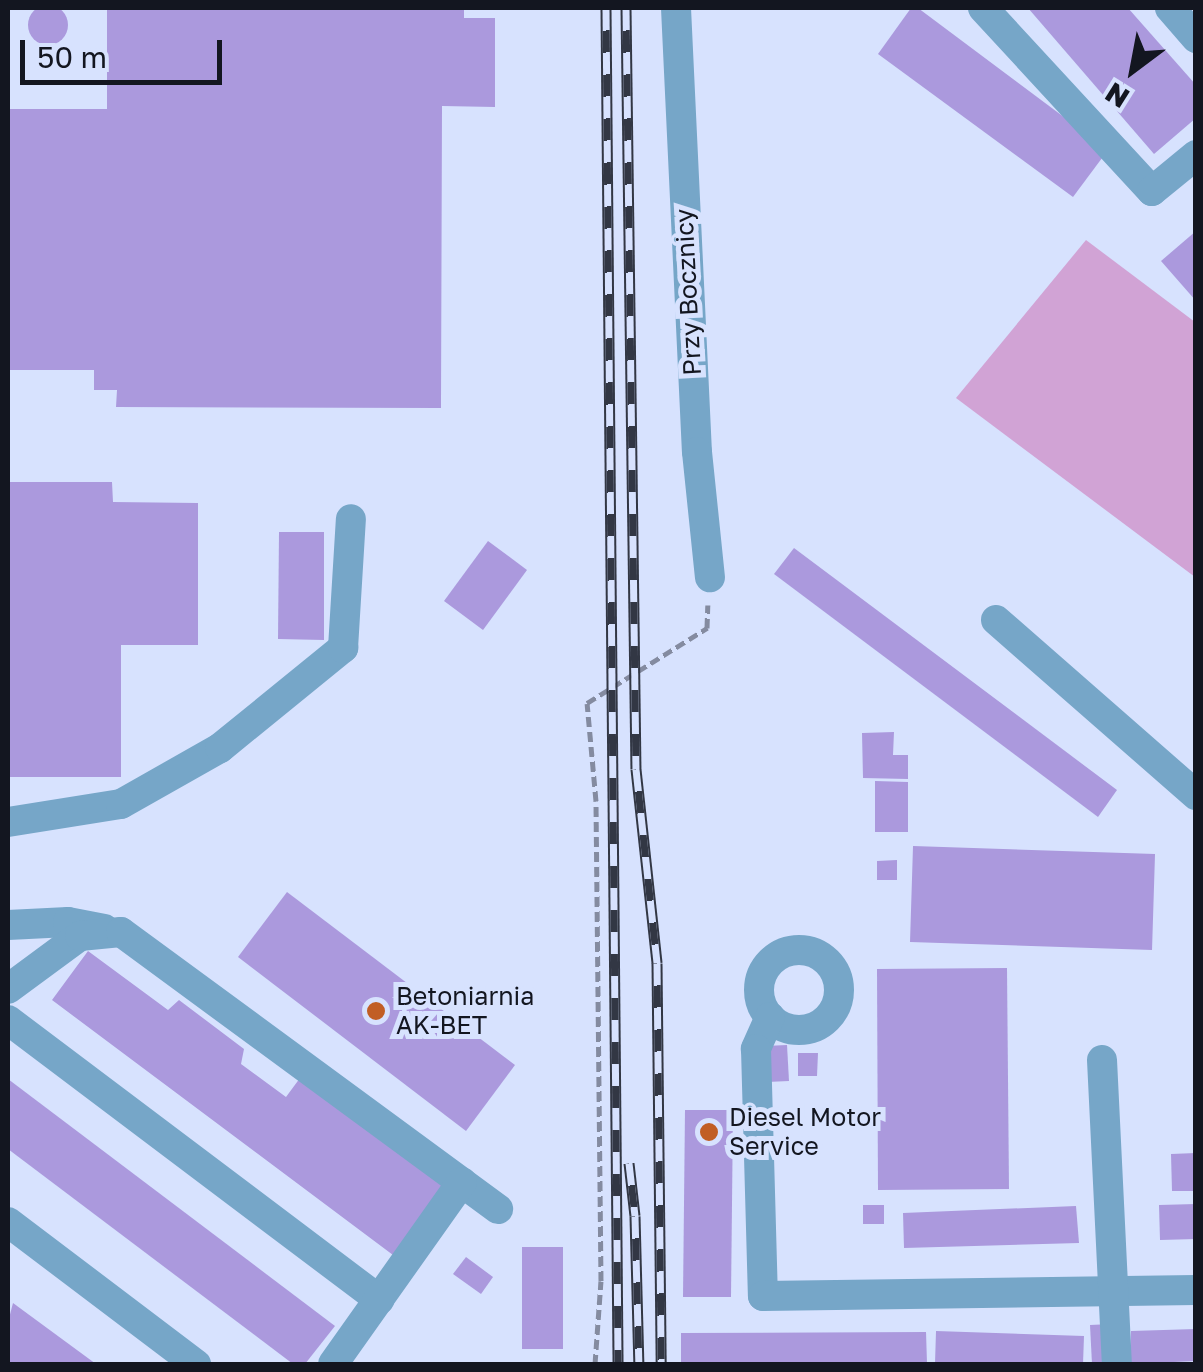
<!DOCTYPE html>
<style>
body{margin:0}
#map{position:relative;width:1203px;height:1372px;overflow:hidden;background:#d7e2fe;font-family:"Golos Text",sans-serif}
div>[style]{position:absolute}
[style*='--x']{left:calc(var(--x)*1px);top:calc(var(--y)*1px);width:calc(var(--w)*1px);rotate:calc(var(--a)*1deg)}
.green>*{inset:0;background:#d1a3d5}
.building>*{inset:0;background:#ab99dd}
.round{border-radius:50%}
.path>*{height:5px;margin-top:-2.5px;transform-origin:0;background:repeating-linear-gradient(90deg,#848ba0 0 10px,transparent 0 15px)}
.minor>*{height:30px;margin:-15px;padding:0 15px;transform-origin:15px;border-radius:15px;background:#76a6c8}
.minor>.ring{margin:-15px;padding:0;box-sizing:content-box;background:none;border:30px solid #76a6c8;border-radius:50%}
.rail>*{height:11px;margin-top:-5.5px;transform-origin:0;background:repeating-linear-gradient(90deg,#d7e2fe 0 22px,#323744 0 44px);box-sizing:border-box;border-block:2px solid #323744}
.dots>*{width:28px;height:28px;translate:-50% -50%;box-sizing:border-box;border:5px solid #d7e2fe;border-radius:50%}
span{translate:-50% -50%;white-space:nowrap;text-align:center;line-height:1.15;-webkit-text-stroke:10px #d7e2fe;paint-order:stroke}
.street-label{font-size:25px;color:#131620}
.poi-label{font-size:25px;color:#131620}
.left{translate:0 -50%;text-align:left}
.frame{position:absolute;inset:0;border:10px solid #131620;pointer-events:none}
.north{position:absolute;left:1083px;top:20px;width:100px;height:100px;-webkit-text-stroke:8px #d7e2fe;paint-order:stroke;rotate:212deg;font-size:28px;font-weight:700;line-height:40px;text-align:center;color:#131620}
.north::after{content:'';display:block;margin:auto;width:35px;height:45px;background:#131620;clip-path:polygon(50% 0,100% 100%,50% 72%,0 100%)}
.scale{position:absolute;left:20px;top:40px;width:202px;height:45px;box-sizing:border-box;border:5px solid #131620;border-top:0;padding-left:12px;font-size:30px;line-height:35px;white-space:nowrap;color:#131620;-webkit-text-stroke:8px #d7e2fe;paint-order:stroke}
</style>
<div id="map">
<div class="green">
<i style="clip-path:polygon(1086px 240px,1195px 322px,1195px 577px,956px 398px)"></i>
</div>
<div class="building">
<i class="round" style="left:28px;top:5px;width:40px;height:40px"></i>
<i style="clip-path:polygon(107px 8px,464px 8px,464px 18px,495px 18px,495px 107px,442px 106px,441px 408px,116px 407px,117px 390px,94px 390px,94px 370px,8px 370px,8px 109px,107px 109px)"></i>
<i style="clip-path:polygon(911px 8px,918px 8px,1108px 150px,1073px 197px,878px 54px)"></i>
<i style="clip-path:polygon(1028px 8px,1128px 8px,1196px 85px,1196px 118px,1154px 154px)"></i>
<i style="clip-path:polygon(1196px 231px,1196px 301px,1161px 261px)"></i>
<i style="clip-path:polygon(8px 482px,112px 482px,113px 502px,198px 503px,198px 645px,121px 645px,121px 777px,8px 777px)"></i>
<i style="clip-path:polygon(279px 532px,324px 532px,324px 640px,278px 639px)"></i>
<i style="clip-path:polygon(488px 541px,527px 570px,483px 630px,444px 601px)"></i>
<i style="clip-path:polygon(794px 548px,1117px 790px,1098px 817px,774px 574px)"></i>
<i style="clip-path:polygon(894px 732px,893px 755px,908px 755px,908px 779px,863px 778px,862px 733px)"></i>
<i style="clip-path:polygon(875px 781px,908px 782px,908px 832px,875px 832px)"></i>
<i style="clip-path:polygon(913px 846px,1155px 854px,1152px 950px,910px 942px)"></i>
<i style="clip-path:polygon(897px 860px,897px 880px,877px 880px,877px 861px)"></i>
<i style="clip-path:polygon(287px 892px,515px 1065px,466px 1131px,238px 957px)"></i>
<i style="clip-path:polygon(88px 951px,168px 1010px,179px 1000px,244px 1049px,241px 1064px,286px 1097px,300px 1078px,445px 1186px,393px 1255px,52px 1000px)"></i>
<i style="clip-path:polygon(1007px 968px,1009px 1189px,878px 1190px,877px 969px)"></i>
<i style="clip-path:polygon(787px 1045px,789px 1081px,767px 1082px,765px 1046px)"></i>
<i style="clip-path:polygon(798px 1053px,818px 1053px,817px 1076px,798px 1076px)"></i>
<i style="clip-path:polygon(8px 1079px,335px 1326px,305px 1364px,293px 1364px,8px 1149px)"></i>
<i style="clip-path:polygon(685px 1110px,733px 1110px,731px 1297px,683px 1297px)"></i>
<i style="clip-path:polygon(1196px 1153px,1196px 1191px,1172px 1191px,1171px 1154px)"></i>
<i style="clip-path:polygon(1196px 1204px,1196px 1239px,1160px 1240px,1159px 1205px)"></i>
<i style="clip-path:polygon(863px 1205px,884px 1205px,884px 1224px,863px 1224px)"></i>
<i style="clip-path:polygon(1076px 1206px,1079px 1243px,904px 1248px,903px 1213px)"></i>
<i style="clip-path:polygon(522px 1247px,563px 1247px,563px 1349px,522px 1349px)"></i>
<i style="clip-path:polygon(466px 1257px,493px 1277px,481px 1294px,453px 1274px)"></i>
<i style="clip-path:polygon(13px 1303px,96px 1364px,8px 1364px,8px 1322px)"></i>
<i style="clip-path:polygon(1111px 1324px,1112px 1364px,1092px 1364px,1090px 1325px)"></i>
<i style="clip-path:polygon(1196px 1329px,1196px 1361px,1130px 1364px,1131px 1331px)"></i>
<i style="clip-path:polygon(936px 1331px,1084px 1336px,1083px 1364px,935px 1364px)"></i>
<i style="clip-path:polygon(926px 1332px,927px 1364px,681px 1364px,681px 1333px)"></i>
</div>
<div class="path">
<i style="--x:595;--y:1364;--w:83;--a:-85.9"></i>
<i style="--x:601;--y:1281;--w:480;--a:-90.6"></i>
<i style="--x:596;--y:801;--w:98;--a:-95.2"></i>
<i style="--x:587;--y:703;--w:142;--a:-32"></i>
<i style="--x:707;--y:628;--w:23;--a:-88"></i>
</div>
<div class="minor">
<i style="--x:676;--y:8;--w:444;--a:87.3"></i>
<i style="--x:697;--y:452;--w:126;--a:84.1"></i>
<i style="--x:983;--y:8;--w:249;--a:47.3"></i>
<i style="--x:1152;--y:191;--w:57;--a:-39.3"></i>
<i style="--x:1170;--y:8;--w:40;--a:49"></i>
<i style="--x:996;--y:620;--w:266;--a:41.2"></i>
<i style="--x:8;--y:822;--w:114;--a:-9.1"></i>
<i style="--x:121;--y:804;--w:114;--a:-29.5"></i>
<i style="--x:220;--y:748;--w:159;--a:-39.1"></i>
<i style="--x:343;--y:648;--w:129;--a:-86.5"></i>
<i style="--x:8;--y:925;--w:60;--a:-2.9"></i>
<i style="--x:68;--y:922;--w:37;--a:11"></i>
<i class="ring" style="left:759px;top:950px;width:50px;height:50px"></i>
<i style="--x:8;--y:989;--w:89;--a:-36.4"></i>
<i style="--x:80;--y:936;--w:41;--a:-5.6"></i>
<i style="--x:121;--y:932;--w:468;--a:36.3"></i>
<i style="--x:770;--y:1017;--w:35;--a:114"></i>
<i style="--x:756;--y:1049;--w:247;--a:88.4"></i>
<i style="--x:763;--y:1296;--w:433;--a:-0.8"></i>
<i style="--x:8;--y:1020;--w:465;--a:37"></i>
<i style="--x:1102;--y:1060;--w:304;--a:87.2"></i>
<i style="--x:8;--y:1222;--w:236;--a:37.1"></i>
<i style="--x:333;--y:1364;--w:223;--a:-54.7"></i>
</div>
<div class="rail">
<i style="--x:606;--y:8;--w:1356;--a:89.49"></i>
<i style="--x:626;--y:8;--w:761;--a:89.25"></i>
<i style="--x:636;--y:769;--w:195;--a:83.8"></i>
<i style="--x:657;--y:963;--w:401;--a:89.4"></i>
<i style="--x:629;--y:1163;--w:53;--a:83.5"></i>
<i style="--x:635;--y:1216;--w:148;--a:88.5"></i>
</div>
<div class="dots">
<i style="left:376px;top:1011px;background:#c15e24"></i>
<i style="left:709px;top:1132px;background:#c15e24"></i>
</div>
<div class="street-label">
<span style="left:688px;top:292px;rotate:-93deg">Przy Bocznicy</span>
</div>
<div class="poi-label">
<span class="left" style="left:396px;top:1011px">Betoniarnia<br>AK-BET</span>
<span class="left" style="left:729px;top:1132px">Diesel Motor<br>Service</span>
</div>
<div class="frame"></div>
<div class="north">N</div>
<div class="scale">50 m</div>
</div>
